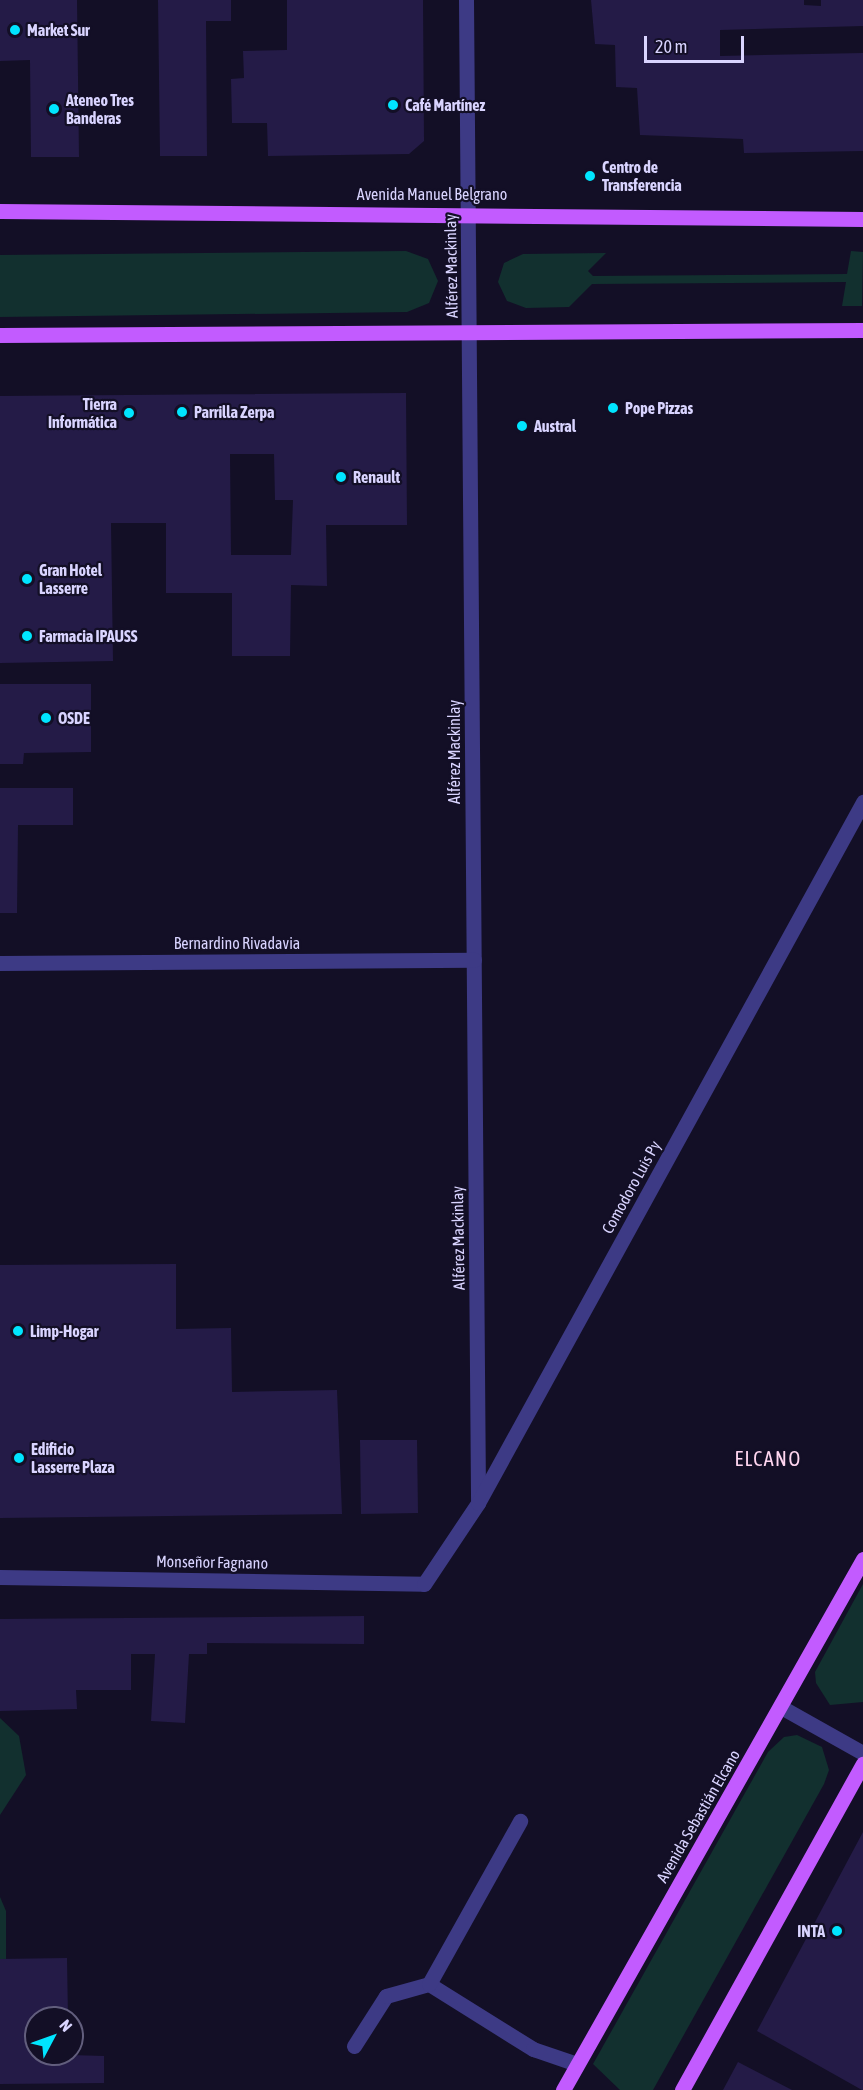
<!DOCTYPE html>
<meta charset="utf-8">
<style>
body{margin:0}
#map{position:relative;width:863px;height:2090px;overflow:hidden;background:#130f26;font-family:"Asap Condensed",sans-serif}
div>[style]{position:absolute}
[style*='--x']{left:calc(var(--x)*1px);top:calc(var(--y)*1px);width:calc(var(--w)*1px);rotate:calc(var(--a)*1deg)}
.green>*{inset:0;background:#12302f}
.building>*{inset:0;background:#241b47}
.minor>*{height:15px;margin:-7.5px;padding:0 7.5px;transform-origin:7.5px;border-radius:7.5px;background:#3d3a85}
.major>*{height:15px;margin:-7.5px;padding:0 7.5px;transform-origin:7.5px;border-radius:7.5px;background:#c25bff}
.dots>*{width:16px;height:16px;translate:-50% -50%;box-sizing:border-box;border:3px solid #130f26;border-radius:50%}
span{translate:-50% -50%;white-space:nowrap;text-align:center;line-height:1.15;-webkit-text-stroke:4.5px #130f26;paint-order:stroke}
.poi-label{font-size:16px;color:#d9d4ff;font-weight:700}
.left{translate:0 -50%;text-align:left}
.right{translate:-100% -50%;text-align:right}
.street-label{font-size:16px;color:#d9d4ff}
.quarter-label{font-size:20px;color:#ffd6f0;letter-spacing:1.5px}
.north{position:absolute;left:24px;top:2006px;width:60px;height:60px;box-sizing:border-box;background:#130f26;border:2px solid #625e7d;border-radius:50%;rotate:49deg;font-size:16px;font-weight:700;line-height:24px;text-align:center;color:#d9d4ff}
.north::after{content:'';display:block;margin:auto;width:21px;height:27px;background:#00e5ff;clip-path:polygon(50% 0,100% 100%,50% 72%,0 100%)}
.scale{position:absolute;left:644px;top:36px;width:100px;height:27px;box-sizing:border-box;border:3px solid #d9d4ff;border-top:0;padding-left:8px;font-size:18px;line-height:21px;white-space:nowrap;color:#d9d4ff;-webkit-text-stroke:4px #130f26;paint-order:stroke}
</style>
<div id="map">
<div class="green">
<i style="clip-path:polygon(406px 251px,428px 259px,438px 281px,429px 303px,407px 312px,0 317px,0 255px)"></i>
<i style="clip-path:polygon(851px 251px,863px 252px,862px 306px,842px 306px,846px 282px,592px 284px,569px 307px,526px 308px,507px 301px,498px 282px,504px 263px,523px 254px,606px 253px,588px 271px,593px 276px,847px 274px)"></i>
<i style="clip-path:polygon(863px 1584px,863px 1702px,830px 1705px,816px 1683px,815px 1672px)"></i>
<i style="clip-path:polygon(0 1718px,19px 1736px,26px 1775px,0 1815px)"></i>
<i style="clip-path:polygon(797px 1735px,822px 1747px,829px 1770px,824px 1784px,653px 2090px,620px 2090px,593px 2064px,768px 1752px,784px 1737px)"></i>
<i style="clip-path:polygon(0 1897px,6px 1911px,6px 1959px,0 1959px)"></i>
</div>
<div class="building">
<i style="clip-path:polygon(0 0,77px 0,79px 157px,31px 157px,30px 60px,0 61px)"></i>
<i style="clip-path:polygon(158px 0,231px 0,231px 21px,206px 21px,207px 156px,160px 156px)"></i>
<i style="clip-path:polygon(287px 0,423px 0,424px 141px,409px 154px,268px 156px,267px 123px,232px 123px,231px 79px,244px 78px,243px 51px,287px 50px)"></i>
<i style="clip-path:polygon(591px 0,804px 0,804px 5px,821px 6px,821px 0,863px 0,863px 26px,720px 30px,720px 56px,863px 53px,863px 151px,744px 153px,743px 139px,640px 135px,637px 88px,616px 87px,615px 45px,595px 44px)"></i>
<i style="clip-path:polygon(evenodd,406px 393px,407px 525px,326px 525px,327px 586px,291px 585px,290px 656px,232px 656px,232px 593px,166px 593px,166px 523px,111px 523px,113px 661px,0 663px,0 396px,406px 393px,230px 454px,274px 454px,275px 500px,293px 500px,291px 555px,231px 555px,230px 454px)"></i>
<i style="clip-path:polygon(0 684px,91px 684px,91px 752px,24px 753px,23px 764px,0 764px)"></i>
<i style="clip-path:polygon(0 788px,73px 788px,73px 825px,18px 825px,17px 913px,0 913px)"></i>
<i style="clip-path:polygon(176px 1264px,176px 1329px,231px 1328px,232px 1392px,337px 1390px,342px 1514px,0 1518px,0 1265px)"></i>
<i style="clip-path:polygon(360px 1440px,417px 1440px,418px 1513px,361px 1514px)"></i>
<i style="clip-path:polygon(364px 1616px,364px 1644px,207px 1643px,207px 1654px,189px 1654px,185px 1723px,151px 1721px,155px 1654px,131px 1654px,131px 1690px,76px 1690px,77px 1709px,0 1711px,0 1619px)"></i>
<i style="clip-path:polygon(863px 1832px,863px 2090px,862px 2090px,757px 2031px)"></i>
<i style="clip-path:polygon(67px 1958px,68px 2018px,36px 2018px,36px 2054px,104px 2056px,104px 2083px,0 2084px,0 1959px)"></i>
<i style="clip-path:polygon(738px 2062px,792px 2090px,723px 2090px)"></i>
</div>
<div class="minor">
<i style="--x:466;--y:0;--w:1503;--a:89.54"></i>
<i style="--x:0;--y:963;--w:474;--a:-0.4"></i>
<i style="--x:0;--y:1577;--w:424;--a:0.9"></i>
<i style="--x:424;--y:1584;--w:97;--a:-56.3"></i>
<i style="--x:478;--y:1503;--w:800;--a:-61.22"></i>
<i style="--x:781;--y:1707;--w:94;--a:29.3"></i>
<i style="--x:429;--y:1984;--w:123;--a:32"></i>
<i style="--x:533;--y:2049;--w:46;--a:18.8"></i>
<i style="--x:354;--y:2046;--w:59;--a:-57.4"></i>
<i style="--x:386;--y:1996;--w:45;--a:-15.6"></i>
<i style="--x:429;--y:1984;--w:187;--a:-60.8"></i>
</div>
<div class="major">
<i style="--x:0;--y:211;--w:863;--a:0.53"></i>
<i style="--x:0;--y:335;--w:863;--a:-0.33"></i>
<i style="--x:563;--y:2090;--w:610;--a:-60.53"></i>
<i style="--x:682;--y:2090;--w:373;--a:-61"></i>
</div>
<div class="dots">
<i style="left:15px;top:30px;background:#00e5ff"></i>
<i style="left:393px;top:105px;background:#00e5ff"></i>
<i style="left:54px;top:109px;background:#00e5ff"></i>
<i style="left:590px;top:176px;background:#00e5ff"></i>
<i style="left:613px;top:408px;background:#00e5ff"></i>
<i style="left:182px;top:412px;background:#00e5ff"></i>
<i style="left:129px;top:413px;background:#00e5ff"></i>
<i style="left:522px;top:426px;background:#00e5ff"></i>
<i style="left:341px;top:477px;background:#00e5ff"></i>
<i style="left:27px;top:579px;background:#00e5ff"></i>
<i style="left:27px;top:636px;background:#00e5ff"></i>
<i style="left:46px;top:718px;background:#00e5ff"></i>
<i style="left:18px;top:1331px;background:#00e5ff"></i>
<i style="left:19px;top:1458px;background:#00e5ff"></i>
<i style="left:837px;top:1931px;background:#00e5ff"></i>
</div>
<div class="poi-label">
<span class="left" style="left:27px;top:30px">Market Sur</span>
<span class="left" style="left:66px;top:109px">Ateneo Tres<br>Banderas</span>
<span class="left" style="left:405px;top:105px">Café Martínez</span>
<span class="left" style="left:602px;top:176px">Centro de<br>Transferencia</span>
<span class="right" style="left:117px;top:413px">Tierra<br>Informática</span>
<span class="left" style="left:625px;top:408px">Pope Pizzas</span>
<span class="left" style="left:194px;top:412px">Parrilla Zerpa</span>
<span class="left" style="left:534px;top:426px">Austral</span>
<span class="left" style="left:353px;top:477px">Renault</span>
<span class="left" style="left:39px;top:579px">Gran Hotel<br>Lasserre</span>
<span class="left" style="left:39px;top:636px">Farmacia IPAUSS</span>
<span class="left" style="left:58px;top:718px">OSDE</span>
<span class="left" style="left:30px;top:1331px">Limp-Hogar</span>
<span class="left" style="left:31px;top:1458px">Edificio<br>Lasserre Plaza</span>
<span class="right" style="left:825px;top:1931px">INTA</span>
</div>
<div class="street-label">
<span style="left:432px;top:194px">Avenida Manuel Belgrano</span>
<span style="left:451px;top:266px;rotate:-91deg">Alférez Mackinlay</span>
<span style="left:454px;top:752px;rotate:-90deg">Alférez Mackinlay</span>
<span style="left:237px;top:943px">Bernardino Rivadavia</span>
<span style="left:631px;top:1187px;rotate:-61deg">Comodoro Luis Py</span>
<span style="left:458px;top:1238px;rotate:-91deg">Alférez Mackinlay</span>
<span style="left:212px;top:1562px;rotate:1deg">Monseñor Fagnano</span>
<span style="left:698px;top:1816px;rotate:-60deg">Avenida Sebastián Elcano</span>
</div>
<div class="quarter-label">
<span style="left:768px;top:1458px">ELCANO</span>
</div>
<div class="north">N</div>
<div class="scale">20 m</div>
</div>
